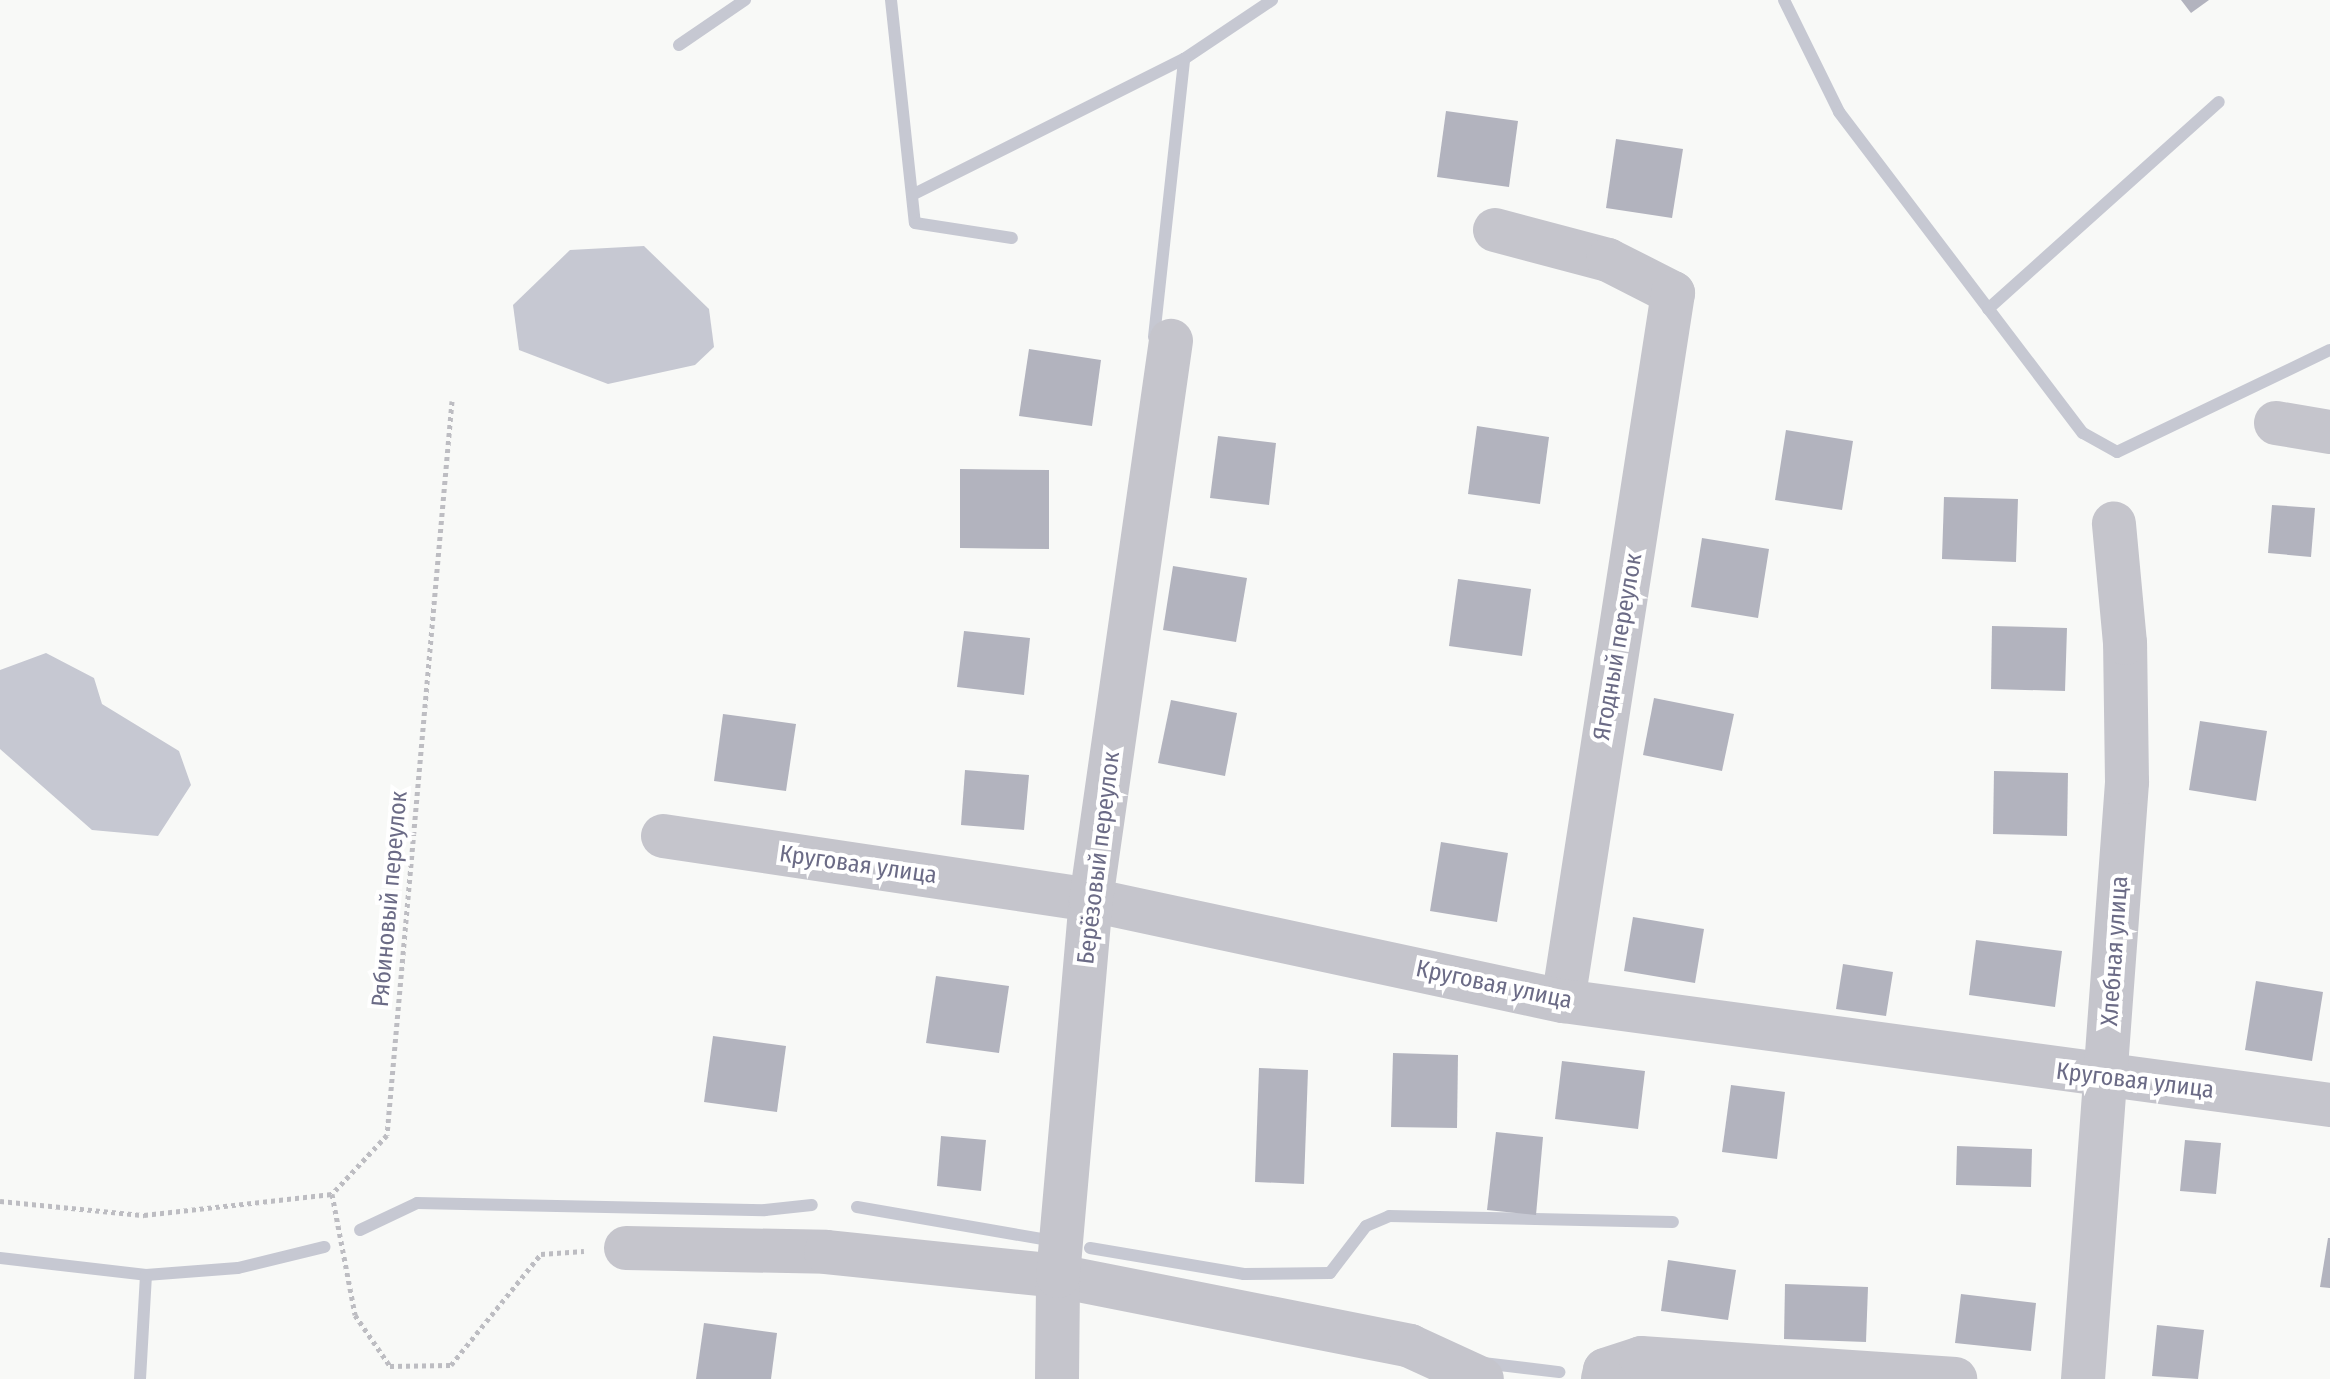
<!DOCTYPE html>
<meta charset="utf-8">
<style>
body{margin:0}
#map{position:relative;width:2330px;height:1379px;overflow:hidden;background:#f8f9f7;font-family:"Fira Sans Condensed",sans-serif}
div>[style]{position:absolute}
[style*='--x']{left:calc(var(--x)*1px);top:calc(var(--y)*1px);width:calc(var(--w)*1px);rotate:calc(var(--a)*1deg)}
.water>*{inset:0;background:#c6c8d2}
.stream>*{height:12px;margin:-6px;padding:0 6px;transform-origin:6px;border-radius:6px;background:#c6c8d2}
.building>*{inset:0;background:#b2b3be}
.path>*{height:5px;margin-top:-2.5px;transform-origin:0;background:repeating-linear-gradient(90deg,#bdbdc2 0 4px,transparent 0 8px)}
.minor>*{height:44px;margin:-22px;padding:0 22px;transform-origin:22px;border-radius:22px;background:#c5c5cc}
span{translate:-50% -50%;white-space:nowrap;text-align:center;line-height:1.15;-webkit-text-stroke:8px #fff;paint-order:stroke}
.street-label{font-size:24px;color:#6b6b86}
</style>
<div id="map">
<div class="water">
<i style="clip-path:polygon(644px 246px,709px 309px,714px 347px,695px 365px,608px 384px,519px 350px,513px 305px,570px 250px)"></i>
<i style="clip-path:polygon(46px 653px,94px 678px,102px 704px,179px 751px,191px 785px,158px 836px,92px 830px,0 749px,0 670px)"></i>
</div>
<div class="stream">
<i style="--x:891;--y:0;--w:224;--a:83.9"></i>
<i style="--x:915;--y:223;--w:98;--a:8.8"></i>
<i style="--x:1784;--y:0;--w:125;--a:63.8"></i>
<i style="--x:1839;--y:112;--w:403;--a:52.8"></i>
<i style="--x:2083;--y:433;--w:39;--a:29"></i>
<i style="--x:2117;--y:452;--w:236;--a:-25.6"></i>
<i style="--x:679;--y:45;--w:80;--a:-34.3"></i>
<i style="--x:912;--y:195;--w:304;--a:-26.6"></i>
<i style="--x:1184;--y:59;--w:106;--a:-33.8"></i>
<i style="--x:1988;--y:309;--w:310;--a:-41.9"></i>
<i style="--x:1154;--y:337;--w:280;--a:-83.8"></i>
<i style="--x:857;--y:1207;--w:199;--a:9.8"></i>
<i style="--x:360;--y:1230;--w:63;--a:-25.3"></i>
<i style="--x:417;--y:1203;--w:348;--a:1.2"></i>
<i style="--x:765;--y:1210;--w:47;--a:-6.1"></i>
<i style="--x:1090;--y:1248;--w:156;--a:9.6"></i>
<i style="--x:1244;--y:1274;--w:86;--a:-0.7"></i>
<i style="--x:1330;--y:1273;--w:59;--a:-52.5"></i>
<i style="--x:1366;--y:1226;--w:25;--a:-23"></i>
<i style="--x:1389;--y:1216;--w:284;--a:1.2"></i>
<i style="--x:0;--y:1258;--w:147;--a:6.6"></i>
<i style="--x:146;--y:1275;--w:104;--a:93.3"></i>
<i style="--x:146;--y:1275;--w:92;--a:-4.4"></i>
<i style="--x:238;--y:1268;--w:89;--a:-13.7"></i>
<i style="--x:1483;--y:1363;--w:77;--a:6.8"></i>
</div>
<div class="building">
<i style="clip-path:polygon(2181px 0,2209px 0,2191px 13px)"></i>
<i style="clip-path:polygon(1446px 111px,1518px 121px,1509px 187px,1437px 177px)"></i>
<i style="clip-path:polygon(1616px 139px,1683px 149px,1672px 218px,1606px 208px)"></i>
<i style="clip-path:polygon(1029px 349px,1101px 360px,1092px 426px,1019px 416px)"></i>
<i style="clip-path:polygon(1477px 426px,1549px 437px,1540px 504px,1468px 494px)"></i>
<i style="clip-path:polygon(1786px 430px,1853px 441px,1842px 510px,1775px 500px)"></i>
<i style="clip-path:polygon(1218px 436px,1276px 443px,1269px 505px,1210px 498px)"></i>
<i style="clip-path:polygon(960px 469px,1049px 470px,1049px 549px,960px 548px)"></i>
<i style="clip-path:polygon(1944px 497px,2018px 499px,2016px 562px,1942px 559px)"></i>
<i style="clip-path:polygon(2272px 505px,2315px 508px,2311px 557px,2268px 553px)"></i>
<i style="clip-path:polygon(1702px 538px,1769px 549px,1758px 618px,1691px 607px)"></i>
<i style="clip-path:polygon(1173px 566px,1247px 578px,1236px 642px,1163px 630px)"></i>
<i style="clip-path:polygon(1458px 579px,1531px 589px,1522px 656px,1449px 646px)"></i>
<i style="clip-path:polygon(1992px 626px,2067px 628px,2065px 691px,1991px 689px)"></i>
<i style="clip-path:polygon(964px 631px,1030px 638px,1024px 695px,957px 687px)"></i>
<i style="clip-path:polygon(1654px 698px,1734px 714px,1722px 771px,1643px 755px)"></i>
<i style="clip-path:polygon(1171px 700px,1237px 713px,1225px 776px,1158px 763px)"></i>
<i style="clip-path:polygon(723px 714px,796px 724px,786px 791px,714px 781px)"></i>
<i style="clip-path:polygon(2200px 721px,2267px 731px,2256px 801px,2189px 790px)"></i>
<i style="clip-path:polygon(965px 770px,1029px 775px,1024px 830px,961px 825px)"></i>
<i style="clip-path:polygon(1994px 771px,2068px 773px,2067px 836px,1993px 834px)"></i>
<i style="clip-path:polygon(1441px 842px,1508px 853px,1497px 922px,1430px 911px)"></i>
<i style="clip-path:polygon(1633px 917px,1704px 929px,1695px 983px,1624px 971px)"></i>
<i style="clip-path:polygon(1976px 940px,2062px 951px,2055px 1007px,1969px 995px)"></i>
<i style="clip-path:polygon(1843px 964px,1893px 972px,1886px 1016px,1836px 1009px)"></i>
<i style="clip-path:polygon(936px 976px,1009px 986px,999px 1053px,926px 1043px)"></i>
<i style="clip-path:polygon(2256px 981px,2323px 992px,2312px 1061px,2245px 1050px)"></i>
<i style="clip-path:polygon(713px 1036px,786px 1046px,777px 1112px,704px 1102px)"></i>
<i style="clip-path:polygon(1393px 1053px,1458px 1055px,1457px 1128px,1391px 1127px)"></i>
<i style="clip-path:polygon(1562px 1061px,1645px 1071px,1638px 1129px,1555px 1119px)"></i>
<i style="clip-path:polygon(1259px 1068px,1308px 1070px,1304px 1184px,1255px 1182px)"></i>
<i style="clip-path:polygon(1731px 1085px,1785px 1092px,1777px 1159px,1722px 1152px)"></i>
<i style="clip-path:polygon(1496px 1132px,1543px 1137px,1536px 1215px,1487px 1210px)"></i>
<i style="clip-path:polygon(941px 1136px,986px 1140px,981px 1191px,937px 1186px)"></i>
<i style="clip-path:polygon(2185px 1140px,2221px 1143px,2216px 1194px,2180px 1191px)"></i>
<i style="clip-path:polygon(1957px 1146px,2032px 1149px,2031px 1187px,1956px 1185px)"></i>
<i style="clip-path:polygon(2328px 1238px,2330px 1238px,2330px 1288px,2320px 1287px)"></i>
<i style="clip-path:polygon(1668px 1260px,1736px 1270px,1728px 1320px,1661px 1311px)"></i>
<i style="clip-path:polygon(1785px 1284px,1868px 1287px,1866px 1342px,1784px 1339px)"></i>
<i style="clip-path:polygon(1961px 1294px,2036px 1303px,2031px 1351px,1955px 1343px)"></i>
<i style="clip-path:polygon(704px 1323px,777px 1333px,771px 1379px,696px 1379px)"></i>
<i style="clip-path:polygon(2157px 1325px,2204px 1330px,2198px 1379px,2152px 1376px)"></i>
</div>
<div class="path">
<i style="--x:452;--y:401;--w:737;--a:95.06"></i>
<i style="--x:387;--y:1135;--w:81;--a:133"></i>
<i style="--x:332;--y:1194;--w:123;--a:79.2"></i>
<i style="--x:355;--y:1315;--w:62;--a:55.5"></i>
<i style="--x:390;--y:1366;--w:61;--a:-0.9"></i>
<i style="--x:451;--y:1365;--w:143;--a:-51"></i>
<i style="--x:541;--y:1254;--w:43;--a:-4"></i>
<i style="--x:0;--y:1201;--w:145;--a:5.6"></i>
<i style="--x:144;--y:1215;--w:189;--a:-6.4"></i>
</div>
<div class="minor">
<i style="--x:1495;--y:230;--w:117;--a:14.9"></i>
<i style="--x:1608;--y:260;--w:73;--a:26.9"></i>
<i style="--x:1673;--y:293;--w:716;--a:98.83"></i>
<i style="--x:2276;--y:423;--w:55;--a:9.5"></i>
<i style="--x:663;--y:836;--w:433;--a:8.5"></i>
<i style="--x:1091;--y:900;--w:483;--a:12.1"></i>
<i style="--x:1563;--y:1001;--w:774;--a:7.72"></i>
<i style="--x:626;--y:1248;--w:200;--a:1.1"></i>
<i style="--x:826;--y:1252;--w:233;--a:5.9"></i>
<i style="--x:1058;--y:1276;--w:359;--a:11.2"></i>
<i style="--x:1410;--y:1346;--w:79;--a:24.6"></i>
<i style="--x:1057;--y:1379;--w:103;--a:-89.4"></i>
<i style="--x:1058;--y:1276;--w:377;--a:-85"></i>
<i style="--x:1091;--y:900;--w:565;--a:-81.86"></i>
<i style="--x:1603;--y:1379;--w:9;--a:-77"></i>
<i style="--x:1605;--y:1370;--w:38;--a:-18"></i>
<i style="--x:1641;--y:1358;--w:315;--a:3.8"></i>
<i style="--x:2083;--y:1379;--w:599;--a:-85.78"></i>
<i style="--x:2127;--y:782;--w:139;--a:-90.8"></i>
<i style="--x:2125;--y:643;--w:120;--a:-95.3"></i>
</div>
<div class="street-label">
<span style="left:1618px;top:647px;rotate:-80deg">Ягодный переулок</span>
<span style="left:1099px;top:858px;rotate:-83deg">Берёзовый переулок</span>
<span style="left:858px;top:865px;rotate:8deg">Круговая улица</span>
<span style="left:390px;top:899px;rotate:-85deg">Рябиновый переулок</span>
<span style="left:2115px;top:951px;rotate:-86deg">Хлебная улица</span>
<span style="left:1494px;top:985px;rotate:12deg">Круговая улица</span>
<span style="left:2135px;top:1081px;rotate:7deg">Круговая улица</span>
</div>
</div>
